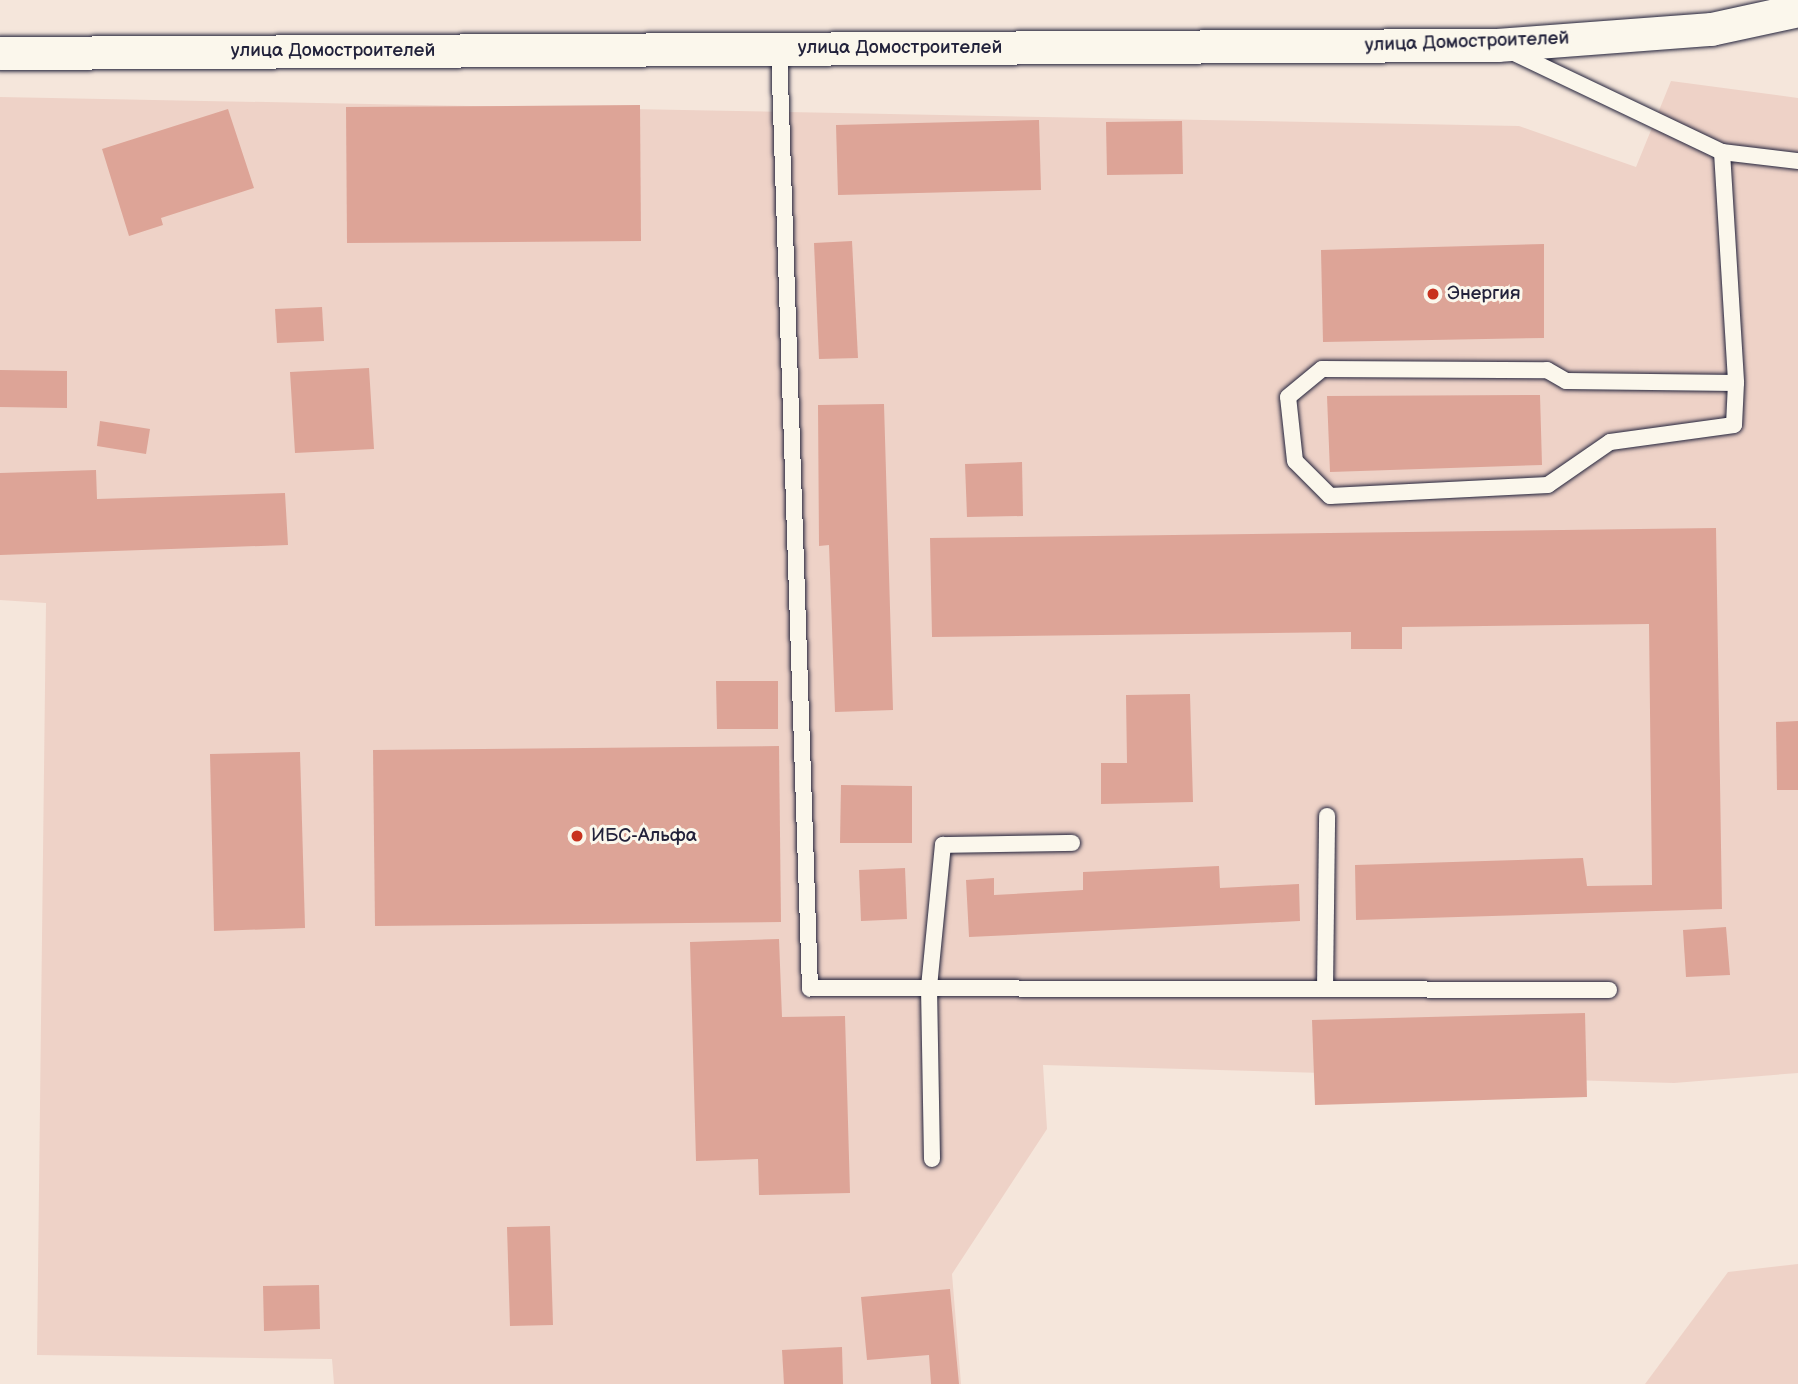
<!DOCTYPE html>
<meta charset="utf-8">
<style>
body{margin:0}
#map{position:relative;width:1798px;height:1384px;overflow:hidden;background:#f5e6db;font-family:"Balsamiq Sans",sans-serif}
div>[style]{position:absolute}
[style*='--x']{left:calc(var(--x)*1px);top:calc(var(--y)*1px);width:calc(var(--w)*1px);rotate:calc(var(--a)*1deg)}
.built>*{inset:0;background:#eed2c7}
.building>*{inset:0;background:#dda497}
.roads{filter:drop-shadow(0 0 2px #22223b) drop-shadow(0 0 2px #22223b)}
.service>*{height:16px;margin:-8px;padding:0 8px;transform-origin:8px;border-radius:8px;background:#fbf7ec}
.minor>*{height:33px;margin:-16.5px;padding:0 16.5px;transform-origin:16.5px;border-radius:16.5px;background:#fbf7ec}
.dots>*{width:19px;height:19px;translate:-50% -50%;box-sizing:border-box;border:4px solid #fbf7ec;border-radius:50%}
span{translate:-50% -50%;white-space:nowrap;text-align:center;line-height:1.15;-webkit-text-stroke:6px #fbf7ec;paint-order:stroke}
.street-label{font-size:19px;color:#22223b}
.poi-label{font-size:19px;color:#22223b}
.left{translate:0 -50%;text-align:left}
</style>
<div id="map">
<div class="built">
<i style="clip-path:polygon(1671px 81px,1798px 98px,1798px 1073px,1674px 1083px,1043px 1065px,1047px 1129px,952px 1274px,961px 1384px,334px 1384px,332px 1359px,37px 1355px,46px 603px,0 600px,0 97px,1519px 126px,1636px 167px)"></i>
<i style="clip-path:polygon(1798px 1264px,1798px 1384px,1645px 1384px,1728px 1272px)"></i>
</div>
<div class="building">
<i style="clip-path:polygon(640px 105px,641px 241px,347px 243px,346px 107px)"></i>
<i style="clip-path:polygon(228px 109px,254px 188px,161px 218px,163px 225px,129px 236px,102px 149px)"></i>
<i style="clip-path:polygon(1039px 120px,1041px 190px,838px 195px,836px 125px)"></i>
<i style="clip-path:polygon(1182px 121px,1183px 174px,1107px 175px,1106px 122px)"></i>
<i style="clip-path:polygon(852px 241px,858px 358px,819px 359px,814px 243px)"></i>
<i style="clip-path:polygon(1544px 244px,1544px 338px,1323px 342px,1321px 250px)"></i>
<i style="clip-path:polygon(322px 307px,324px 341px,277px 343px,275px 309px)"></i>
<i style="clip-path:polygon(369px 368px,374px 449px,295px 453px,290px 372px)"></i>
<i style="clip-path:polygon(0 370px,67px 371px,67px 408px,0 407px)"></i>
<i style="clip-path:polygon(1540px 395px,1542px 465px,1330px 472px,1327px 396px)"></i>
<i style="clip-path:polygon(884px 404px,893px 710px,835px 712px,829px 545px,819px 546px,818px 405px)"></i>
<i style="clip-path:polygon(100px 421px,150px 429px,146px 454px,97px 446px)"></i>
<i style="clip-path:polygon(1022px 462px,1023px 516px,967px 517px,965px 464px)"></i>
<i style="clip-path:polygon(96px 470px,97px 499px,285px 493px,288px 545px,0 555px,0 473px)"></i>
<i style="clip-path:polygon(1716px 528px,1722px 909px,1356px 920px,1355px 865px,1583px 858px,1587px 886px,1652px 885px,1649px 624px,1402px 627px,1402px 649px,1351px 649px,1351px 632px,932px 637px,930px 538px)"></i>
<i style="clip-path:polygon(716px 681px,778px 681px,778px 729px,717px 729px)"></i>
<i style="clip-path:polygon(1190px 694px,1193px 802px,1101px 804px,1101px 763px,1127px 763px,1126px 695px)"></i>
<i style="clip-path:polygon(1798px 721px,1798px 790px,1777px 790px,1776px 722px)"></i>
<i style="clip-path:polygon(779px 746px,781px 922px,375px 926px,373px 750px)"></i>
<i style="clip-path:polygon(300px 752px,305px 928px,214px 931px,210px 754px)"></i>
<i style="clip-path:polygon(841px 785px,912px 786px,912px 843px,840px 843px)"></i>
<i style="clip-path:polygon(1219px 866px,1220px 888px,1299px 884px,1300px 921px,969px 937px,966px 880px,994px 878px,994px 895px,1083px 890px,1083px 872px)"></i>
<i style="clip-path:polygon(905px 868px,907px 919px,861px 921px,859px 870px)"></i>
<i style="clip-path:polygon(1726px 927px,1730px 975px,1686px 977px,1683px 930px)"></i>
<i style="clip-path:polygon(779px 939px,782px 1017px,845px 1016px,850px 1193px,759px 1195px,758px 1159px,696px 1161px,690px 942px)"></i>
<i style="clip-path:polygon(1585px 1013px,1587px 1097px,1315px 1105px,1312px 1020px)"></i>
<i style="clip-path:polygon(550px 1226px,553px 1325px,510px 1326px,507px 1227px)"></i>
<i style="clip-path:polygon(319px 1285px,320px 1329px,264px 1331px,263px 1286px)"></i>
<i style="clip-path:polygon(950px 1289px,959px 1384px,931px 1384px,929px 1355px,867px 1360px,861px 1297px)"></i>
<i style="clip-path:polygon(842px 1347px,843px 1384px,784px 1384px,782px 1350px)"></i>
</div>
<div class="roads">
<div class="service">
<i style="--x:779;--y:49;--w:940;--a:88.11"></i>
<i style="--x:810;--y:988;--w:799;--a:0.14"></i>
<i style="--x:1508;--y:50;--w:237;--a:25.5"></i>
<i style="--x:1722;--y:152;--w:77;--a:6.8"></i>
<i style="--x:1722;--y:152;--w:231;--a:86.5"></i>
<i style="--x:1736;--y:383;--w:42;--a:92.7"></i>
<i style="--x:1734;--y:425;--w:125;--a:172.2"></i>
<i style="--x:1610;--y:442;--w:75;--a:145.3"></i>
<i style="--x:1548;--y:485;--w:218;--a:177.1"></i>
<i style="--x:1330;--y:496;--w:49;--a:-135"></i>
<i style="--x:1295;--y:461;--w:64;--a:-96.2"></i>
<i style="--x:1288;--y:397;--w:44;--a:-39.5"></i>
<i style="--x:1322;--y:369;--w:225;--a:0.3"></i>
<i style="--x:1547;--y:370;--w:22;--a:30"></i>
<i style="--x:1566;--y:381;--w:170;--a:0.7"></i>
<i style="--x:1325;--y:989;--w:173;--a:-89.3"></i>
<i style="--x:932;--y:1159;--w:172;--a:-91"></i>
<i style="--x:929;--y:987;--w:143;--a:-84.4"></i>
<i style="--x:943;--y:845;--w:129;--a:-0.9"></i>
</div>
<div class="minor">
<i style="--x:0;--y:53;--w:1497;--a:-0.31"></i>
<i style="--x:1497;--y:45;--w:215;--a:-4.3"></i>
<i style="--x:1711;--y:29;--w:89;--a:-12.3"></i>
</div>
</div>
<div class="dots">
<i style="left:1433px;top:294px;background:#c8321e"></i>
<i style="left:577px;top:836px;background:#c8321e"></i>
</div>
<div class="street-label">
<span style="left:1467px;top:42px;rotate:-2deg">улица Домостроителей</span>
<span style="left:900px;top:48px">улица Домостроителей</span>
<span style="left:333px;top:51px">улица Домостроителей</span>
</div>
<div class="poi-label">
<span class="left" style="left:1447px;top:294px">Энергия</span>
<span class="left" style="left:591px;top:836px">ИБС-Альфа</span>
</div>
</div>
